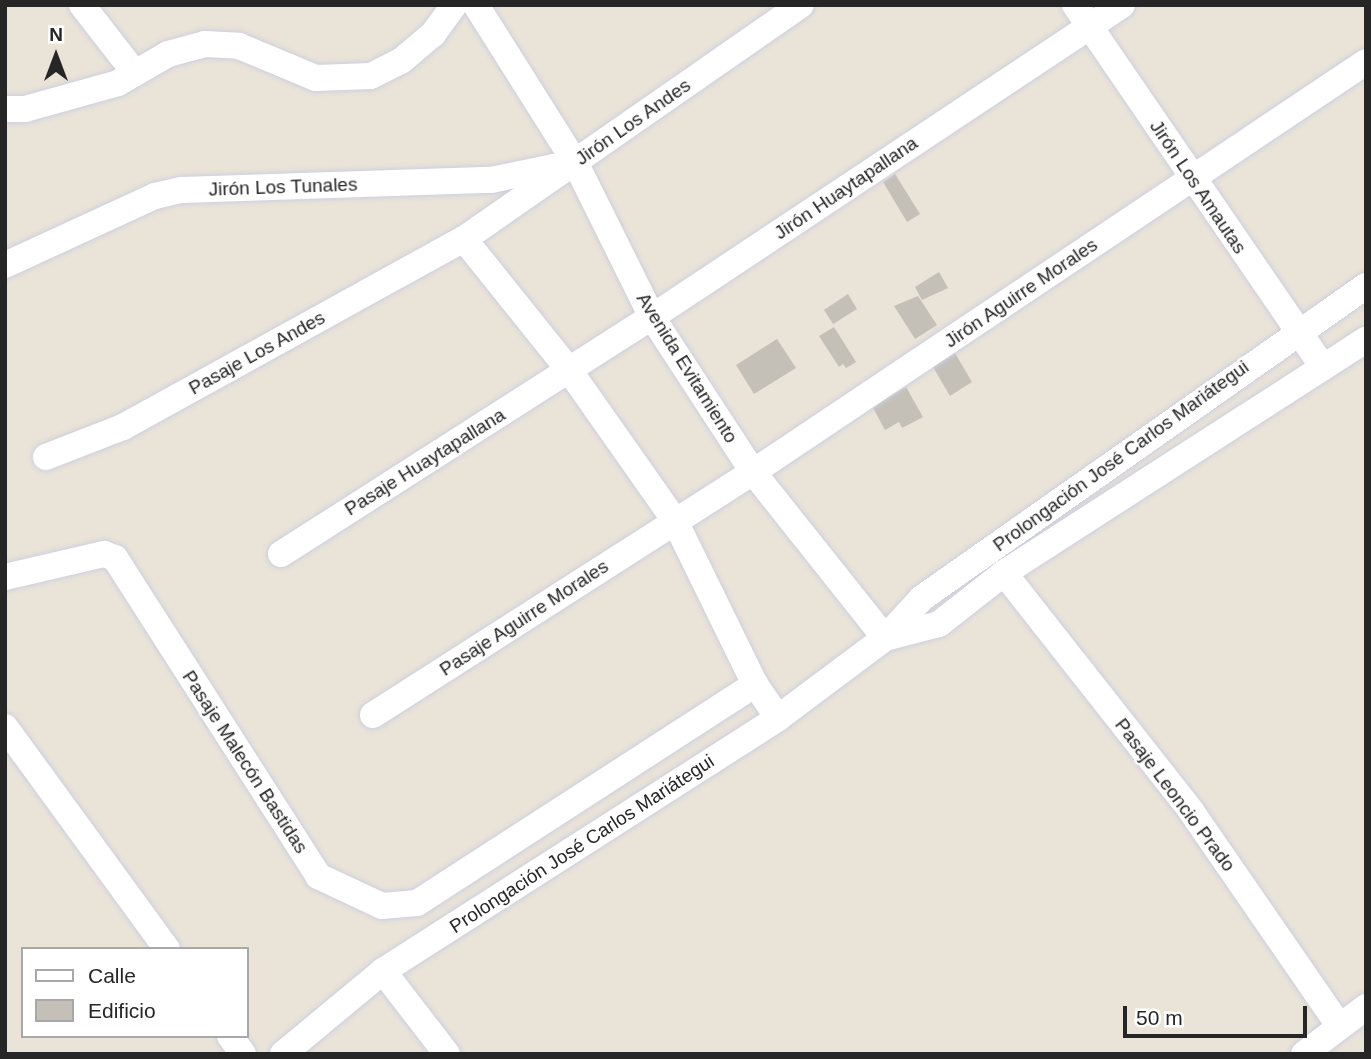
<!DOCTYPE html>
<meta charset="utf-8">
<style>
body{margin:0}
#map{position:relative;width:1371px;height:1059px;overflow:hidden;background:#e9e3d8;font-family:Helvetica,sans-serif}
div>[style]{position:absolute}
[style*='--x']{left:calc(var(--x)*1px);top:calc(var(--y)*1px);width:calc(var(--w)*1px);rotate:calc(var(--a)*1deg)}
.building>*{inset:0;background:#c4c0b8}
.roads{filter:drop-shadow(0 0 2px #cecfdf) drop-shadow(0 0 2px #cecfdf)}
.minor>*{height:26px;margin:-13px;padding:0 13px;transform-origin:13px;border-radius:13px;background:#fff}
span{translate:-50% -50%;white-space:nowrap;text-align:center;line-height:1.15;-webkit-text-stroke:5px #fff;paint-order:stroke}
.street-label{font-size:19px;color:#262626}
.frame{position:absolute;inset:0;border:7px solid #262626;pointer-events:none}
.legend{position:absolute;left:21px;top:947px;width:228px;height:91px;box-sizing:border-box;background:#fff;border:2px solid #a8a8a8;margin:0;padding:9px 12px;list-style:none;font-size:21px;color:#262626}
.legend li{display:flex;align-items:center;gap:14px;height:35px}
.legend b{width:35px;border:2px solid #a8a8a8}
.north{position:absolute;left:21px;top:21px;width:70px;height:70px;-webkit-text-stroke:5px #fff;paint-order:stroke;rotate:0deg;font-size:19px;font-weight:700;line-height:28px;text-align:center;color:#262626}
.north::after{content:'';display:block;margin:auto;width:24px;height:32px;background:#262626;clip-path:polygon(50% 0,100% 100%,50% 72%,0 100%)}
.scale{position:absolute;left:1123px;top:1006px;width:184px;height:32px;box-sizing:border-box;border:4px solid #262626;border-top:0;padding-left:9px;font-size:21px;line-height:24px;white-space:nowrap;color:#262626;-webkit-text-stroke:5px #fff;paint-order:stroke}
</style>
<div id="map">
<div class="building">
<i style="clip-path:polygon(895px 174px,920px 214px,907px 222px,883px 182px)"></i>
<i style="clip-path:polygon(939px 272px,948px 288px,922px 300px,915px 287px)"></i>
<i style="clip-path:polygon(848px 294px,857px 309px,833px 324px,824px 310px)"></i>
<i style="clip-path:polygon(918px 296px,937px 325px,915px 339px,894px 306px)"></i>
<i style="clip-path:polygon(834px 327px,856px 362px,846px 368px,843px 364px,839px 367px,819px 336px)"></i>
<i style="clip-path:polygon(777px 339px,796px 368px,754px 394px,736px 365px)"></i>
<i style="clip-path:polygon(955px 353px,972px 382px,950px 396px,933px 367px)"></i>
<i style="clip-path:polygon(906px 387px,923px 417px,902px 428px,899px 422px,885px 430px,872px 406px)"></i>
</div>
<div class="roads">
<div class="minor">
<i style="--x:82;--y:5;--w:86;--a:52.1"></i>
<i style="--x:476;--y:5;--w:186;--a:57.8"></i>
<i style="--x:575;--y:162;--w:173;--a:63.6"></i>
<i style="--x:652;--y:317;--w:185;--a:56.9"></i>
<i style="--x:753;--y:472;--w:212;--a:51.5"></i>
<i style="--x:1075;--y:5;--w:439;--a:55.6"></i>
<i style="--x:5;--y:109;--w:20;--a:0"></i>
<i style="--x:25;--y:109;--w:97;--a:-15.6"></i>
<i style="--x:118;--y:83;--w:58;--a:-30.1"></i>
<i style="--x:168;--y:54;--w:38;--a:-15"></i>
<i style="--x:205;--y:44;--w:34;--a:3"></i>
<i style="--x:239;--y:46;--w:83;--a:22.6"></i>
<i style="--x:316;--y:78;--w:55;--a:-2.1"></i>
<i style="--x:371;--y:76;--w:34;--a:-27"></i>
<i style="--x:401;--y:61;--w:42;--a:-40.2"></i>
<i style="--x:433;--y:34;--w:36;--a:-54"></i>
<i style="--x:464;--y:239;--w:168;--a:51.3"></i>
<i style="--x:569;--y:370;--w:184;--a:54.9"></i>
<i style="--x:675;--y:521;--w:182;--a:63.9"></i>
<i style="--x:755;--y:684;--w:41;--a:55.9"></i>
<i style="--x:5;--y:265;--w:165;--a:-24.7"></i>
<i style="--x:155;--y:196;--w:28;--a:-13"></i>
<i style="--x:182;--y:190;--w:309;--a:-1.9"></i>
<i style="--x:491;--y:180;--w:74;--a:-11.8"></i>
<i style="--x:46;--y:457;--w:83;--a:-21.3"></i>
<i style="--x:123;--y:427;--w:389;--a:-28.9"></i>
<i style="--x:464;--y:239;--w:410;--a:-34.8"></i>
<i style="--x:281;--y:554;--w:440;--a:-32.6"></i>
<i style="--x:652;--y:317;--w:564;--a:-33.58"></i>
<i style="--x:1004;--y:573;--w:303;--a:51.8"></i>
<i style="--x:1191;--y:811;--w:259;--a:55.4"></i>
<i style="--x:5;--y:577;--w:102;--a:-13.1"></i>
<i style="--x:104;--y:554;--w:12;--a:20"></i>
<i style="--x:115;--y:558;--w:377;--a:57.4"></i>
<i style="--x:318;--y:876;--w:71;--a:25.1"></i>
<i style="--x:382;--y:906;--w:35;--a:-5"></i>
<i style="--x:417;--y:903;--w:403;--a:-32.9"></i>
<i style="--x:885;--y:638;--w:56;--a:-14.5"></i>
<i style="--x:939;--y:624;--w:83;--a:-38.1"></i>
<i style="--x:1004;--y:573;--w:431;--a:-32.8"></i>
<i style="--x:373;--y:715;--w:451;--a:-32.6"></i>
<i style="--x:753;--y:472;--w:737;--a:-33.78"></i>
<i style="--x:5;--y:727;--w:275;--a:53.9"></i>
<i style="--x:383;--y:971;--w:105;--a:52.4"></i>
<i style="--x:230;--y:1036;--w:22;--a:54"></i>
<i style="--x:283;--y:1054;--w:130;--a:-39.7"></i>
<i style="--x:383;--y:971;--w:469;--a:-32.6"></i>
<i style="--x:778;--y:718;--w:134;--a:-36.8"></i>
<i style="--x:885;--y:638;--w:54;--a:-47.2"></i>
<i style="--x:922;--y:598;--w:543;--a:-35.1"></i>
<i style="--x:1304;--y:1054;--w:78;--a:-37.2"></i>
</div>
</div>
<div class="street-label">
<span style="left:633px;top:122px;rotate:-35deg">Jirón Los Andes</span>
<span style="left:283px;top:187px;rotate:-2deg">Jirón Los Tunales</span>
<span style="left:1198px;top:187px;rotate:56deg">Jirón Los Amautas</span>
<span style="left:846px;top:188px;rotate:-34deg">Jirón Huaytapallana</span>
<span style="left:1021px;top:293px;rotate:-34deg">Jirón Aguirre Morales</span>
<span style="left:257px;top:353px;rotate:-29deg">Pasaje Los Andes</span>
<span style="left:687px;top:368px;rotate:58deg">Avenida Evitamiento</span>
<span style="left:1121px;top:456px;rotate:-36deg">Prolongación José Carlos Mariátegui</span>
<span style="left:425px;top:462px;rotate:-32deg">Pasaje Huaytapallana</span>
<span style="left:524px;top:618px;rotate:-33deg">Pasaje Aguirre Morales</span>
<span style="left:245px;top:762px;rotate:57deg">Pasaje Malecón Bastidas</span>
<span style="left:1175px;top:795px;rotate:53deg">Pasaje Leoncio Prado</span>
<span style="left:582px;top:844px;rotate:-33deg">Prolongación José Carlos Mariátegui</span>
</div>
<div class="frame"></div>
<ul class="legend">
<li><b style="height:9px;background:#fff"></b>Calle</li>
<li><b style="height:19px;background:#c4c0b8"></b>Edificio</li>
</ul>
<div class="north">N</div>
<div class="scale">50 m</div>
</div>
